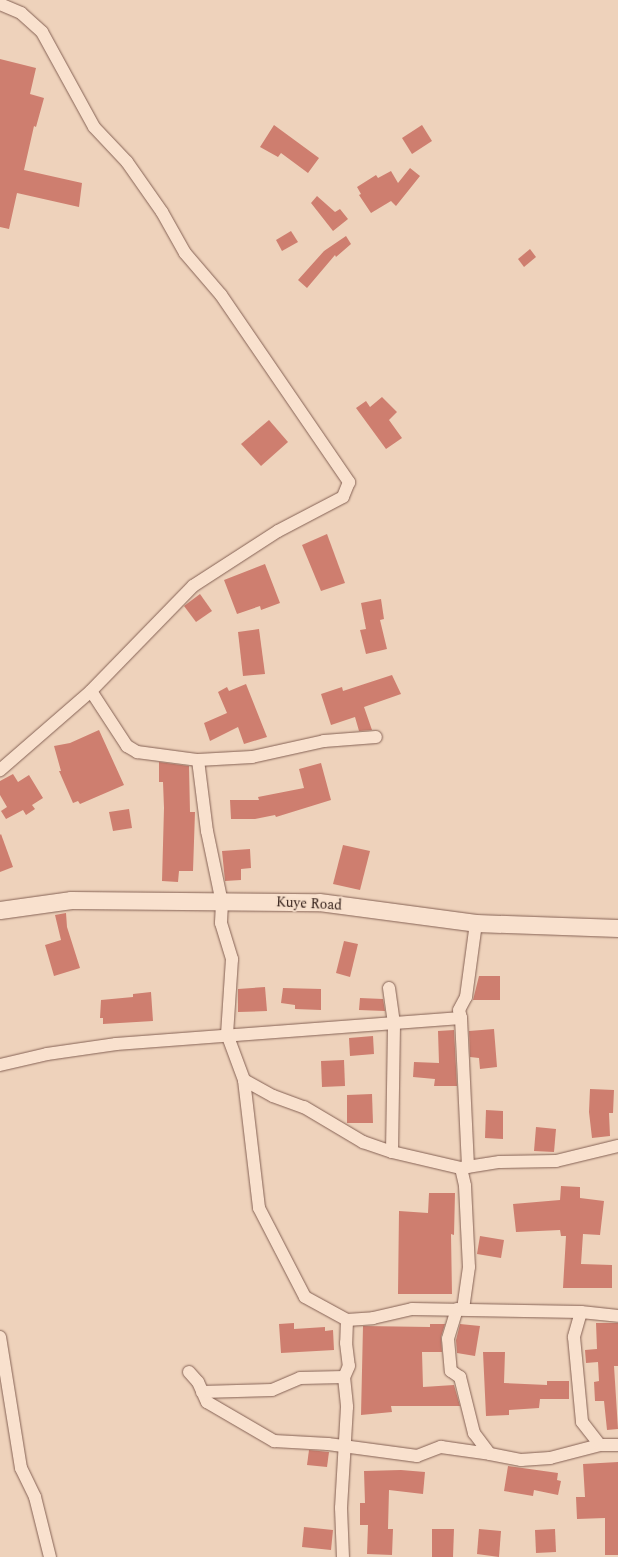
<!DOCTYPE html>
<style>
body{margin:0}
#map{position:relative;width:618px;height:1557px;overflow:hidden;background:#eed2bb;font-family:Spectral,serif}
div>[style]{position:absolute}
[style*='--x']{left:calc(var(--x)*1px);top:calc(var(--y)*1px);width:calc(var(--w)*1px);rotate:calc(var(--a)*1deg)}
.building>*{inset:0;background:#ce7e6f}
.roads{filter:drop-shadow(0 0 1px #856255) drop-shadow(0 0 1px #856255)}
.street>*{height:12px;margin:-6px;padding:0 6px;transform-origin:6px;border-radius:6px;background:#f9e1ce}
.secondary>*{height:17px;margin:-8.5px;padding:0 8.5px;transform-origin:8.5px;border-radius:8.5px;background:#f9e1ce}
span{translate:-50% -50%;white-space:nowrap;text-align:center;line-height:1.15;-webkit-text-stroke:3.5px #f6deca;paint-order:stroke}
.street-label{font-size:14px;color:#34201a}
</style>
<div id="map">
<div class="building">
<i style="clip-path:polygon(0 59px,36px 68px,30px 94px,44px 98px,36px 127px,34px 126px,24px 170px,82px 183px,79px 207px,17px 193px,9px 229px,0 227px)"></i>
<i style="clip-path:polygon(274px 125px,319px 158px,308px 173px,281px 153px,278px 157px,260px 147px)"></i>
<i style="clip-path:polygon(422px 125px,432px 141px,412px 154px,402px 138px)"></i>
<i style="clip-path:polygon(410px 168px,420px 176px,396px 206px,391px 201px,371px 213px,359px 195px,361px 194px,357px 187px,376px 175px,378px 178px,391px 171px,398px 183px)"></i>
<i style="clip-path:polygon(317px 196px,335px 212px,340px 209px,348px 219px,333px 231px,311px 203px)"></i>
<i style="clip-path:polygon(291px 231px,298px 242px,282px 251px,276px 240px)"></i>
<i style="clip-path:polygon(346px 236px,351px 244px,336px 257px,335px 255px,307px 288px,298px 280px,324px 251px)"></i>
<i style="clip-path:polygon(530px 249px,536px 257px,524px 267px,518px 259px)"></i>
<i style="clip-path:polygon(382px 397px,397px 412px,389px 420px,402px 438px,386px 449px,356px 408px,366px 401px,370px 407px)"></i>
<i style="clip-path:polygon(269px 420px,288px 442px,261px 466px,241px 444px)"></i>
<i style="clip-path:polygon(327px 534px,345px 583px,321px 591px,302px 545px)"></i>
<i style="clip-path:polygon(265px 564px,280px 603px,261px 610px,260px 606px,237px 614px,224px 580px)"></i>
<i style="clip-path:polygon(200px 594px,212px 611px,196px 622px,184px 606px)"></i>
<i style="clip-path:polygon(381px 599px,384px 619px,380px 620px,387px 649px,366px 654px,360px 630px,366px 629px,361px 603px)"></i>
<i style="clip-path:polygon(259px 629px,265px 674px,243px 676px,238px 632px)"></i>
<i style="clip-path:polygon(392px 675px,401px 694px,364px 707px,372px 730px,359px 731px,355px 717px,331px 725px,321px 694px,342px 687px,343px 691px)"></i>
<i style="clip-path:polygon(246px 684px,267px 737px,244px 744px,238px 727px,210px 741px,204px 723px,227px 713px,218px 692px,227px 687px,229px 691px)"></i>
<i style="clip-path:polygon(99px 730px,124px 785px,80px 804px,78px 801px,73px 803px,59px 771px,61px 771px,54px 746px,70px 743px)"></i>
<i style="clip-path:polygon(159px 762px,189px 766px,190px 812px,195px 812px,193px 871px,179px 871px,178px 882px,162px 881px,164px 808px,163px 782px,159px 782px)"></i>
<i style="clip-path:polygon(321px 763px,331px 800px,276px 817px,275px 815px,255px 819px,231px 819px,230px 800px,259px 800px,258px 797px,304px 788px,299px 769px)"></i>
<i style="clip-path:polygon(13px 774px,18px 782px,29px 775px,43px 798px,32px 805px,35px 809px,26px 815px,23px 810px,6px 819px,1px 811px,7px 807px,0 795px,0 781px)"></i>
<i style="clip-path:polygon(129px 809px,132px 828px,113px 831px,109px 812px)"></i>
<i style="clip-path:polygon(1px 834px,13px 867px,0 872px,0 835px)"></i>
<i style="clip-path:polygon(343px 845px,370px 851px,360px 890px,333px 884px)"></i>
<i style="clip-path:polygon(250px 849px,251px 868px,241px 869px,241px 880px,225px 881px,222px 851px)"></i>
<i style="clip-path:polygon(66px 913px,67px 927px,80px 968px,54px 976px,45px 945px,61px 940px,55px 915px)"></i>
<i style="clip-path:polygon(344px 941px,358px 944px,350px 977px,336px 973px)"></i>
<i style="clip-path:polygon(479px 976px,500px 976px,500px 1000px,473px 1000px)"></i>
<i style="clip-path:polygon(265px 987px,267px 1011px,238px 1012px,238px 989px)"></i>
<i style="clip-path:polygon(283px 988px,321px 989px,321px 1010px,295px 1009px,295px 1005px,281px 1003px)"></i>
<i style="clip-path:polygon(151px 992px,153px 1021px,103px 1024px,103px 1018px,100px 1018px,101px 1000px,133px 997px,133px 994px)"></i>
<i style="clip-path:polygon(360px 998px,383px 999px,385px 1011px,359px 1010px)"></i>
<i style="clip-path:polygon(494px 1029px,497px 1067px,480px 1069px,479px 1058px,470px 1057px,469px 1031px)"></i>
<i style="clip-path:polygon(454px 1030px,457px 1086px,434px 1086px,435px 1079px,413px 1077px,414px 1062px,439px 1063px,438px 1031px)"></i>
<i style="clip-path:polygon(373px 1036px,374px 1054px,350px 1056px,349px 1038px)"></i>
<i style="clip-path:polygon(344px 1060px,345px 1086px,322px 1087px,321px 1061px)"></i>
<i style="clip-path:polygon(590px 1089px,614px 1090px,613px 1113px,609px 1113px,610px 1136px,592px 1138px,589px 1112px)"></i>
<i style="clip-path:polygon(372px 1094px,373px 1123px,347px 1123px,347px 1095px)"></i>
<i style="clip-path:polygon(486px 1110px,503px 1111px,503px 1139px,485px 1138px)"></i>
<i style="clip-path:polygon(536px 1127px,556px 1129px,554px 1152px,534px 1151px)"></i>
<i style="clip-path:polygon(561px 1186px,580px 1187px,580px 1198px,604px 1201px,600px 1235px,583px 1234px,581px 1264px,612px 1265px,612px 1288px,563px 1288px,566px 1236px,561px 1236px,560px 1230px,516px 1232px,513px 1204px,560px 1200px)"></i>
<i style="clip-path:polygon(429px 1193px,455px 1193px,454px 1235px,451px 1234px,452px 1294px,398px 1294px,399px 1211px,428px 1213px)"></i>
<i style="clip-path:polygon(480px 1236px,504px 1240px,501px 1258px,477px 1254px)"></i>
<i style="clip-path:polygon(294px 1323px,294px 1329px,325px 1327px,325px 1331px,333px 1330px,334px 1350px,281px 1353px,279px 1324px)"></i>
<i style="clip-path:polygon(596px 1323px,618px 1323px,618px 1366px,614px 1366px,618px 1429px,607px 1430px,604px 1401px,595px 1401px,594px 1382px,599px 1381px,598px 1362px,586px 1363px,585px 1350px,597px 1349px)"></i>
<i style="clip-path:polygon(430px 1324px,445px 1324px,441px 1337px,442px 1352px,422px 1352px,423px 1387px,454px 1385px,460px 1406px,391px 1406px,392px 1412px,361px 1415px,363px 1326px,430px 1327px)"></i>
<i style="clip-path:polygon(460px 1324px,480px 1326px,475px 1356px,457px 1353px,456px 1340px)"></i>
<i style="clip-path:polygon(483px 1352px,505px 1352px,504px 1383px,547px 1385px,547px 1381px,569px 1381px,569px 1399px,540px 1399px,539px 1408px,509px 1410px,509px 1415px,486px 1416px)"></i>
<i style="clip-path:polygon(309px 1450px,329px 1452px,327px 1467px,307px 1465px)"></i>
<i style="clip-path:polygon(618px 1462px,618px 1555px,605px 1555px,605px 1518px,577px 1519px,576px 1497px,585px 1497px,583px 1464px)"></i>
<i style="clip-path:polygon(508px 1466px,558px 1473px,557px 1480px,561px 1481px,558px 1495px,534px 1490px,533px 1496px,504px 1491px)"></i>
<i style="clip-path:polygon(401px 1470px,425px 1472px,423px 1494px,389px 1490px,388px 1529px,393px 1529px,392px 1555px,367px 1554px,368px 1525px,360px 1525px,360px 1503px,365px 1503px,364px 1471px)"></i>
<i style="clip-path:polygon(304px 1527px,333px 1530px,331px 1550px,302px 1547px)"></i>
<i style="clip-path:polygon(432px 1529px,454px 1529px,453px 1557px,432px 1557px)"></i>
<i style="clip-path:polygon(479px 1529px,501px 1531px,499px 1557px,477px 1554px)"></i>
<i style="clip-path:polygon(555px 1529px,556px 1552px,536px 1553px,535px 1530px)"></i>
</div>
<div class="roads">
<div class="street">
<i style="--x:0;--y:4;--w:23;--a:23"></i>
<i style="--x:21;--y:13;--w:28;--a:42"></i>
<i style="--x:42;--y:32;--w:108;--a:61.3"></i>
<i style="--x:94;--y:127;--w:48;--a:46.7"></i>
<i style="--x:127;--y:162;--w:61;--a:55"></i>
<i style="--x:162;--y:212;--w:47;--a:60.7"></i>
<i style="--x:185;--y:253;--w:55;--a:49.4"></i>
<i style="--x:221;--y:295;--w:227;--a:55.6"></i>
<i style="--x:349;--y:482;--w:16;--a:112"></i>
<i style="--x:343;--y:497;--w:73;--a:152.4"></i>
<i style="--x:278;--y:531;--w:101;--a:147.1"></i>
<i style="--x:193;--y:586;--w:146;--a:134.2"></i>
<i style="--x:91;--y:691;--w:121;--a:139"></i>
<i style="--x:91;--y:691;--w:66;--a:56.8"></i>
<i style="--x:127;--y:746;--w:12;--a:31"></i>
<i style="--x:137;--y:752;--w:62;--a:7.5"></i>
<i style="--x:198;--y:760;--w:54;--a:-3.2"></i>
<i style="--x:252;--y:757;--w:74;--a:-12.5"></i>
<i style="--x:324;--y:741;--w:52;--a:-4.4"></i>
<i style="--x:198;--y:760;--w:72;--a:82.8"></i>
<i style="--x:207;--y:831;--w:74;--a:78.2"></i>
<i style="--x:222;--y:903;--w:20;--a:93"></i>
<i style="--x:221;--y:923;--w:38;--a:73"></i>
<i style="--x:232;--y:959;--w:75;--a:93.8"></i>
<i style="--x:227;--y:1034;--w:49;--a:69.7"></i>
<i style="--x:244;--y:1080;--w:129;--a:83.3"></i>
<i style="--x:259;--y:1208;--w:100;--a:62.7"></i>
<i style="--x:305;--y:1297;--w:48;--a:28.7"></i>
<i style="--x:347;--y:1320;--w:23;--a:92"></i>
<i style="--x:346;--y:1343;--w:23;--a:83"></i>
<i style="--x:349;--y:1366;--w:12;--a:114"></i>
<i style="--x:344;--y:1377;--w:30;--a:84"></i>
<i style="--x:347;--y:1407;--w:101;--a:93.4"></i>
<i style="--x:341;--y:1508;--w:49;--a:87.7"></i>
<i style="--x:389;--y:988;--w:37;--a:82"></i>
<i style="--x:394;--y:1025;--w:127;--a:90.9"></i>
<i style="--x:461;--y:1018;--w:149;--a:87.3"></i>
<i style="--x:0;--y:1065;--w:48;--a:-13.2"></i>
<i style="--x:47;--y:1054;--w:70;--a:-8.2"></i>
<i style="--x:116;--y:1044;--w:346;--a:-4.3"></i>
<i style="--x:461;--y:1018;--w:8;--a:-104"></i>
<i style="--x:459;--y:1010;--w:15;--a:-62"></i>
<i style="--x:466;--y:997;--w:75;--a:-82.3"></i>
<i style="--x:244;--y:1080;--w:33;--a:29"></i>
<i style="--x:273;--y:1096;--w:33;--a:20"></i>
<i style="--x:304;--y:1107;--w:69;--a:30.7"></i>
<i style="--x:363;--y:1142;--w:31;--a:19"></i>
<i style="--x:392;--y:1152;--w:71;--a:13.1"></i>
<i style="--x:461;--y:1168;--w:39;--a:-9"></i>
<i style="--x:500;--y:1162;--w:56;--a:-1"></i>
<i style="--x:556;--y:1161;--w:64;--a:-13.6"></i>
<i style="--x:461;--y:1168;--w:18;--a:77"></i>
<i style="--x:465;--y:1186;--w:81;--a:87.2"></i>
<i style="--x:469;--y:1267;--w:42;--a:98.1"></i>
<i style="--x:457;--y:1309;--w:31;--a:107"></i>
<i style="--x:448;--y:1339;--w:32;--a:85"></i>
<i style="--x:451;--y:1371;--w:11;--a:34"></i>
<i style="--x:460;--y:1377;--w:58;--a:76"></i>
<i style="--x:474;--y:1433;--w:26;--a:53"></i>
<i style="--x:490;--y:1454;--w:32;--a:11"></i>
<i style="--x:521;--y:1460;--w:29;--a:-4"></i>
<i style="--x:550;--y:1458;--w:52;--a:-14.6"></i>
<i style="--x:581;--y:1312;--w:37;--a:6"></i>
<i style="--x:347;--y:1320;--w:26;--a:-4"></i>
<i style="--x:373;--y:1318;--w:40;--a:-13"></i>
<i style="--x:412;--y:1309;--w:169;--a:1"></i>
<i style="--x:581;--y:1312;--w:26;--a:106"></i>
<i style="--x:574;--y:1337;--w:85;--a:84.6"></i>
<i style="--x:582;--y:1422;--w:29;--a:52"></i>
<i style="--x:600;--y:1445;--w:18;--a:0"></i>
<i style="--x:0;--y:1337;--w:133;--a:80.9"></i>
<i style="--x:21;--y:1468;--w:32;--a:64"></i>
<i style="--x:35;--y:1497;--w:62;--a:76"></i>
<i style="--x:189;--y:1372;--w:13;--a:48"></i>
<i style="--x:198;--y:1382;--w:22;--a:66"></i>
<i style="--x:207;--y:1402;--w:78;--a:30.2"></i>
<i style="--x:274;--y:1441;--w:54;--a:3.2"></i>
<i style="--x:328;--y:1444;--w:90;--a:7.7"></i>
<i style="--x:417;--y:1456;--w:26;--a:-21"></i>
<i style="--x:441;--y:1447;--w:49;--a:8.1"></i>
<i style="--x:202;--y:1392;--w:70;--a:-1.6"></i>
<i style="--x:272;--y:1390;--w:30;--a:-23"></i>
<i style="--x:300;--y:1378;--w:44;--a:-1.3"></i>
</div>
<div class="secondary">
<i style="--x:0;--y:910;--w:72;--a:-8"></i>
<i style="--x:71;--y:900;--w:248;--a:0.5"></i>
<i style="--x:319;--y:902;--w:158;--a:7.6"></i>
<i style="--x:476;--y:923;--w:142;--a:2"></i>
</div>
</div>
<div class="street-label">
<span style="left:309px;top:904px;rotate:3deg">Kuye Road</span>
</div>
</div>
